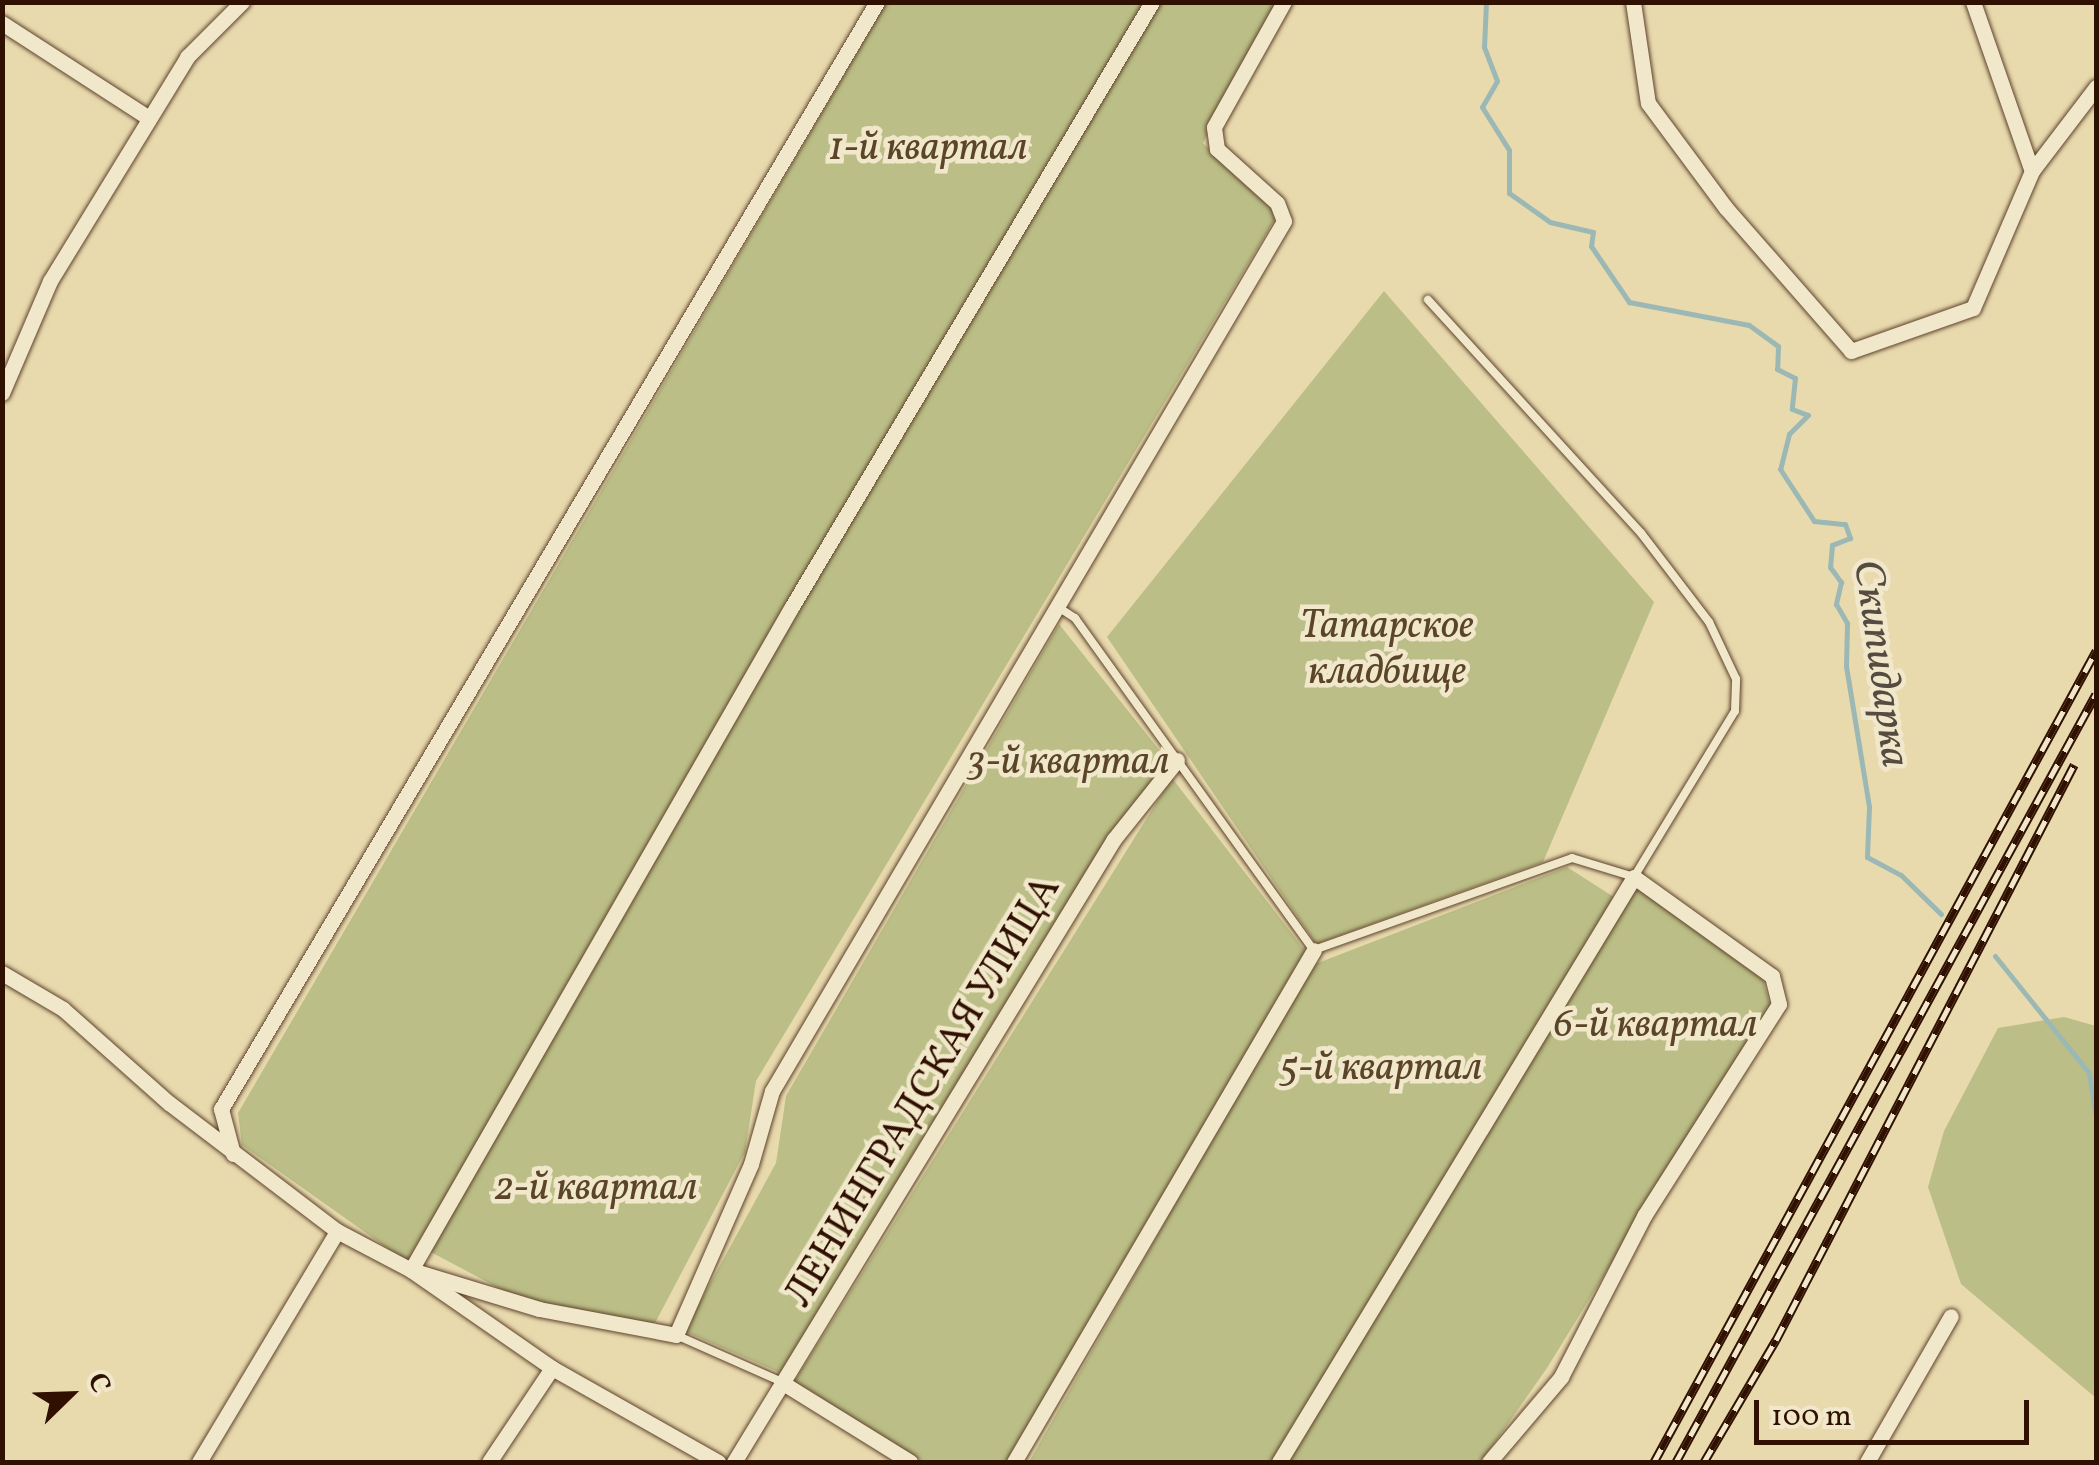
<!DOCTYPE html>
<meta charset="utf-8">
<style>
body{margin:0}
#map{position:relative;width:2099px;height:1465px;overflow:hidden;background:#e9daae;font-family:Vollkorn,serif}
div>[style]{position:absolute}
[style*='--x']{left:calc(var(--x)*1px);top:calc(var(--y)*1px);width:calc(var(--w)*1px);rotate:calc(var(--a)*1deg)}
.green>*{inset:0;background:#bbbe86}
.stream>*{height:5px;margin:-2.5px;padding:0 2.5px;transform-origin:2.5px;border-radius:2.5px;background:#9bb8b5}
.roads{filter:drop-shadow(0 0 2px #5e432c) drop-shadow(0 0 2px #5e432c)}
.lane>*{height:8px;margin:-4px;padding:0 4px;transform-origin:4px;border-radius:4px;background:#f1e7ca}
.street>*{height:15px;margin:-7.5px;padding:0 7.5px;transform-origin:7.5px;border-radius:7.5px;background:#f1e7ca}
.rail>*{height:9px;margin-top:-4.5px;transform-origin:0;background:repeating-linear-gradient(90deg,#f1e7ca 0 15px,#301101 0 30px);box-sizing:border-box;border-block:2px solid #301101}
span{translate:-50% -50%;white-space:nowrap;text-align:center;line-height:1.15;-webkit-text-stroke:9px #f1e7ca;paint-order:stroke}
.park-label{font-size:40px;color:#5a4529;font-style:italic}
.street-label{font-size:40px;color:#301101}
.water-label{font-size:42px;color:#554b40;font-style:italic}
.frame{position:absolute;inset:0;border:5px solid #301101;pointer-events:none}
.north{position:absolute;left:20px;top:1345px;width:100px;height:100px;-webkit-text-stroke:8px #f1e7ca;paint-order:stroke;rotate:67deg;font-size:28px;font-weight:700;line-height:40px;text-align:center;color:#301101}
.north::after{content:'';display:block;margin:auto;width:35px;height:45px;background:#301101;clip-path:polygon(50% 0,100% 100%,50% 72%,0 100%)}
.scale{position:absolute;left:1754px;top:1400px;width:275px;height:45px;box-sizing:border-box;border:5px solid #301101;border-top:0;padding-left:12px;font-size:30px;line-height:35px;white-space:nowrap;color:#301101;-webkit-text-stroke:8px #f1e7ca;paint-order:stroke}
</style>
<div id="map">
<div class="green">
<i style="clip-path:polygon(886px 3px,1144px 3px,407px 1262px,242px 1145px,238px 1113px)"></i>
<i style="clip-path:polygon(1161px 3px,1276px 3px,1203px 143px,1278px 214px,756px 1081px,745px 1152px,654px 1325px,521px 1300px,429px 1251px,905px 426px)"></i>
<i style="clip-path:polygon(1384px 291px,1654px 602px,1543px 862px,1316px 944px,1107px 637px)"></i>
<i style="clip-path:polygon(1059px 624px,1168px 761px,783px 1374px,684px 1331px,776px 1163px,786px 1096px)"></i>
<i style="clip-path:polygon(1172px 778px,1306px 952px,1006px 1462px,924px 1462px,794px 1382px)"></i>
<i style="clip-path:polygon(1567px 867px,1617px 899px,1274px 1462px,1029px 1462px,1310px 966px)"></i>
<i style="clip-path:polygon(1637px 887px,1762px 977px,1770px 1005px,1547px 1368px,1481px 1462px,1286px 1462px)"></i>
<i style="clip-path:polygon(2064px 1017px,2096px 1026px,2096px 1398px,1961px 1284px,1928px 1187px,1944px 1131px,1998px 1028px)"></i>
</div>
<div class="stream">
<i style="--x:1486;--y:2;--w:45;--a:92.5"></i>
<i style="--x:1484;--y:47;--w:36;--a:69"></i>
<i style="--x:1497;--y:81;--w:30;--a:120"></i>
<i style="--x:1482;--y:107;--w:51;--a:57.9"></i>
<i style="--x:1509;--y:150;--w:43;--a:90"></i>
<i style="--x:1509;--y:193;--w:50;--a:35.3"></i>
<i style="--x:1550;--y:222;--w:44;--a:13.1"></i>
<i style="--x:1593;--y:232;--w:14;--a:98"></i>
<i style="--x:1591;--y:246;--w:68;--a:55.8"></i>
<i style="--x:1629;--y:302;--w:122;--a:10.9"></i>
<i style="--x:1749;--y:325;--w:36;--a:36"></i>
<i style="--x:1778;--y:346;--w:23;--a:92"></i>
<i style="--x:1777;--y:369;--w:20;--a:27"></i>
<i style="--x:1795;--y:378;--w:31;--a:96"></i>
<i style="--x:1792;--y:409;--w:17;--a:21"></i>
<i style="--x:1808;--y:415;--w:27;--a:135"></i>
<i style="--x:1789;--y:434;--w:36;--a:104"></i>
<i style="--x:1780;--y:469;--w:62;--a:56.8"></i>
<i style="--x:1814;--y:521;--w:31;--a:6"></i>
<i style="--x:1845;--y:524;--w:15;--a:70"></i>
<i style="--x:1850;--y:538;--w:19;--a:159"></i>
<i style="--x:1832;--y:545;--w:22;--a:95"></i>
<i style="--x:1830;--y:567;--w:19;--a:54"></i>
<i style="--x:1841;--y:582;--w:23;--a:103"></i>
<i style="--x:1836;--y:604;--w:22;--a:60"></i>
<i style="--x:1847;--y:623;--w:43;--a:91.3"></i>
<i style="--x:1846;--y:666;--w:143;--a:80.7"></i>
<i style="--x:1869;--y:807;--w:50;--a:92.3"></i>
<i style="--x:1867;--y:857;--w:38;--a:28"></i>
<i style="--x:1901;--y:875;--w:56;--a:44.3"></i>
<i style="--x:1995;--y:956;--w:150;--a:51.2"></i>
<i style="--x:2089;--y:1073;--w:46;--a:81.2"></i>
</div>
<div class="roads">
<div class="lane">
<i style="--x:1061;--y:609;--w:17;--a:33"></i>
<i style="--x:1075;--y:618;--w:409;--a:54.3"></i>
<i style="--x:1314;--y:950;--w:274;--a:-19.6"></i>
<i style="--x:1572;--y:858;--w:65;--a:17"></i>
<i style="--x:1634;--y:877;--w:194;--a:-58.7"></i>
<i style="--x:1735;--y:711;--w:32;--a:-88"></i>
<i style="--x:1736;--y:679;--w:63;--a:-115.3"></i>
<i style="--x:1709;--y:622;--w:112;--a:-127.4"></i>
<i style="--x:1641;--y:533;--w:316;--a:-132.4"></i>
<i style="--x:676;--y:1335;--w:116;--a:23.9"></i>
</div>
<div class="street">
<i style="--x:1152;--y:2;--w:705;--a:120.78"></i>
<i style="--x:791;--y:608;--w:763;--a:119.86"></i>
<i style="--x:411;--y:1270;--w:134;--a:16.9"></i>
<i style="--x:539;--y:1309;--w:139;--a:10.7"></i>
<i style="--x:676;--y:1335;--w:187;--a:-66.3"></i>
<i style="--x:751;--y:1164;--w:76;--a:-74"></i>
<i style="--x:772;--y:1091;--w:1009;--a:-59.52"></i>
<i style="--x:1284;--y:221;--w:19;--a:-111"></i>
<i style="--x:1277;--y:203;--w:81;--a:-138"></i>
<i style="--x:1217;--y:149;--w:22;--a:-98"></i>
<i style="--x:1214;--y:127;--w:143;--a:-60.8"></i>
<i style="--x:1633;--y:2;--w:102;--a:81.6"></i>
<i style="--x:1648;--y:103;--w:131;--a:53.4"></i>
<i style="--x:1726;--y:208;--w:190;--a:48.8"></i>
<i style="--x:1851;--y:351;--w:129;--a:-19.4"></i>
<i style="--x:1973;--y:308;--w:149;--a:-66.7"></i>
<i style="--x:2032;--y:171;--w:106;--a:-52.7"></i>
<i style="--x:1973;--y:2;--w:179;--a:70.8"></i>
<i style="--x:2;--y:23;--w:175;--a:32.9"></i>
<i style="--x:2;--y:393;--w:122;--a:-66.8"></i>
<i style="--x:50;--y:281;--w:263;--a:-58.5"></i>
<i style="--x:187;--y:57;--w:78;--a:-45"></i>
<i style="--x:2;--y:973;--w:71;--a:30.5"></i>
<i style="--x:63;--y:1009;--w:142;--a:41.6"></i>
<i style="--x:169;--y:1103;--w:211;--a:37.3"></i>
<i style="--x:337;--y:1231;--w:84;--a:27.8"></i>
<i style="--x:411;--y:1270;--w:172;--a:34.8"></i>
<i style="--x:552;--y:1368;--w:191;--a:29.5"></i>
<i style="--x:233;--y:1154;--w:47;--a:-104.9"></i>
<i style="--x:221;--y:1109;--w:1287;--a:-59.35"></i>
<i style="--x:786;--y:1385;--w:146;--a:31.8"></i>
<i style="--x:199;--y:1462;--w:269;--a:-59.1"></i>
<i style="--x:489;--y:1462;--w:113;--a:-56.2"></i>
<i style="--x:734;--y:1462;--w:730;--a:-58.62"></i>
<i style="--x:1114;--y:839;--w:101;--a:-51.4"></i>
<i style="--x:1014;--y:1462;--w:593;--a:-59.63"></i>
<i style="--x:1279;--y:1462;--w:684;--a:-58.75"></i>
<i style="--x:1634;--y:877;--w:170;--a:35.7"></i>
<i style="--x:1772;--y:976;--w:29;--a:76"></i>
<i style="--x:1779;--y:1004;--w:251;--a:122.5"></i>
<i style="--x:1644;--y:1216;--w:181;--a:117.3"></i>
<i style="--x:1561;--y:1377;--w:111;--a:130.3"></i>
<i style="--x:1867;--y:1462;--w:168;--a:-60.1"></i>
</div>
</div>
<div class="rail">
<i style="--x:1654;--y:1462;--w:924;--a:-61.41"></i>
<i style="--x:1676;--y:1462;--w:875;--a:-61.33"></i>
<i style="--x:1704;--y:1462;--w:142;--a:-59.5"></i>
<i style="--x:1776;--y:1340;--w:648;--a:-62.6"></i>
</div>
<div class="park-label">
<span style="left:928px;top:149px">1-й квартал</span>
<span style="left:1387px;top:650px">Татарское<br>кладбище</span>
<span style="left:1068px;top:763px">3-й квартал</span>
<span style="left:1655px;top:1026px">6-й квартал</span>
<span style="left:1381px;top:1069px">5-й квартал</span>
<span style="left:596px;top:1189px">2-й квартал</span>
</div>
<div class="street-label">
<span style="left:924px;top:1092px;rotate:-59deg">ЛЕНИНГРАДСКАЯ УЛИЦА</span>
</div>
<div class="water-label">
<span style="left:1879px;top:664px;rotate:82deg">Скипидарка</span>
</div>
<div class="frame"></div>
<div class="north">С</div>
<div class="scale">100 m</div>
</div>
